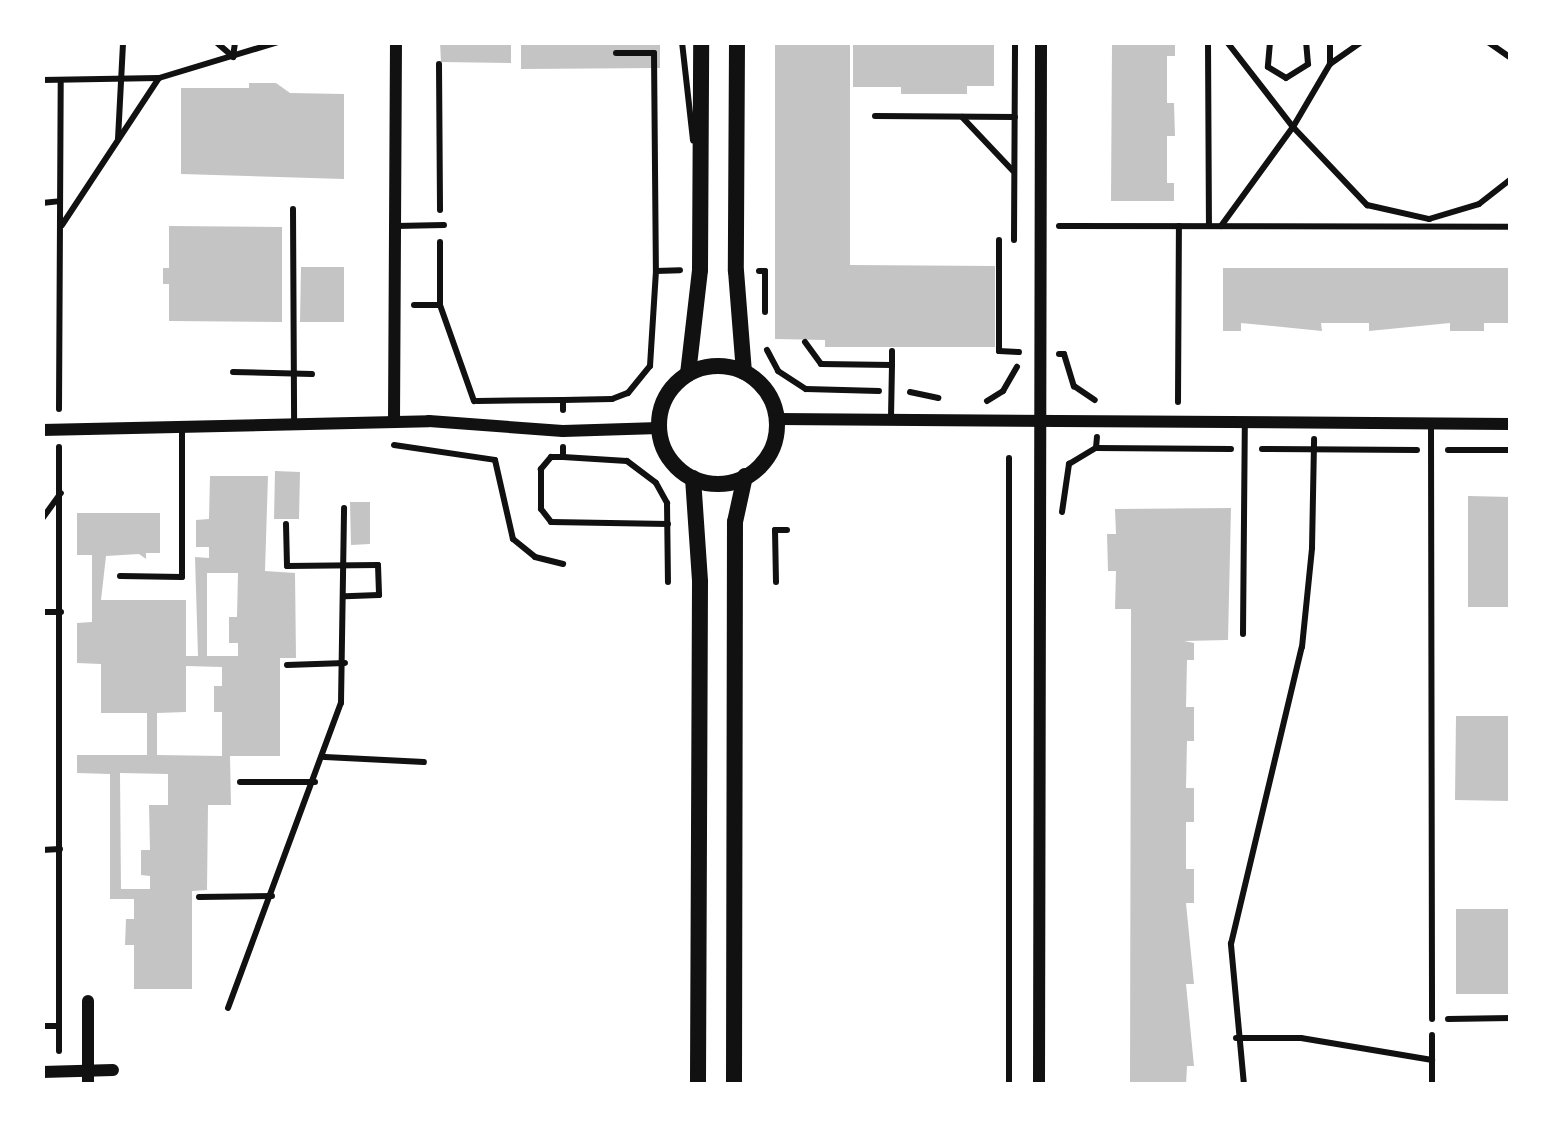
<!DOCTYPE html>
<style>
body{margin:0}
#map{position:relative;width:1553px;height:1127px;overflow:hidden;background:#fff;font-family:"Roboto Serif",serif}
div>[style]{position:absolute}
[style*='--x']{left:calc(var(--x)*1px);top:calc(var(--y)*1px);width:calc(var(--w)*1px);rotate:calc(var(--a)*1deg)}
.building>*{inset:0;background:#c4c4c4}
.path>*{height:6px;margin:-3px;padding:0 3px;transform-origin:3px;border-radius:3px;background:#111}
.service>*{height:6px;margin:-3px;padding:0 3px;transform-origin:3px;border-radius:3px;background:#111}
.minor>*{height:12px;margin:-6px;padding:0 6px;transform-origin:6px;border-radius:6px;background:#111}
.tertiary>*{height:16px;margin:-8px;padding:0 8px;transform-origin:8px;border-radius:8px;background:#111}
.tertiary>.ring{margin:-8px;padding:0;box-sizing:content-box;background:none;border:16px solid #111;border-radius:50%}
span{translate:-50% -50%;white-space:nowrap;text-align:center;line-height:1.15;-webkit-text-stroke:9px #fff;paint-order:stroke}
.frame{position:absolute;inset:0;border:45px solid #fff;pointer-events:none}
</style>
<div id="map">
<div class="building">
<i style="clip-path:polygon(440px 42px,511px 42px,511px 63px,441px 62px)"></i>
<i style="clip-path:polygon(521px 42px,660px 42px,660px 68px,521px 69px)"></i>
<i style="clip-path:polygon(775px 42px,850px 42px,850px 265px,995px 266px,995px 347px,825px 347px,825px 340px,775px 339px)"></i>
<i style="clip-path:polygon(853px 42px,994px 42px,994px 86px,967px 86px,967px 94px,901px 94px,901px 87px,853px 87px)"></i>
<i style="clip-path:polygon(1112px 42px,1175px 42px,1175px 56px,1167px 56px,1167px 103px,1174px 103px,1175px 136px,1167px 136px,1167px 183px,1174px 183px,1174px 201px,1111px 201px)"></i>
<i style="clip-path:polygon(249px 83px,276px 83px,290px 93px,344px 94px,344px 179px,181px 174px,181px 88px,249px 88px)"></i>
<i style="clip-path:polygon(169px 226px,282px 227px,282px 322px,169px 321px,169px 284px,163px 284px,163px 268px,169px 268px)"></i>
<i style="clip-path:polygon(301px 267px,344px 267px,344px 322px,300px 322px)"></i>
<i style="clip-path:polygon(1223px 268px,1511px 268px,1511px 323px,1484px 323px,1484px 331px,1450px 331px,1450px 323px,1369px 331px,1369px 323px,1321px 323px,1322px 331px,1241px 323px,1241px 331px,1223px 331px)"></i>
<i style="clip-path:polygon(275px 471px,300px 472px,299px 519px,274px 519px)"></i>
<i style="clip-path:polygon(evenodd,210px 476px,268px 476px,265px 571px,295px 573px,296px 658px,280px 658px,280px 756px,230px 756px,231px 805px,208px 805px,207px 890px,192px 891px,192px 989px,134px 989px,134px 945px,125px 945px,126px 919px,134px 919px,134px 899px,110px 899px,110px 774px,77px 773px,77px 755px,147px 755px,147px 713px,101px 713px,101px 664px,77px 663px,77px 623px,92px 622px,92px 555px,77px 555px,77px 513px,160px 513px,160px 553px,146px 553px,146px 559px,139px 554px,106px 556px,101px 600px,186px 600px,186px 656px,198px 656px,195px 557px,209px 558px,209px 547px,196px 547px,196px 520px,209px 519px,210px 476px,207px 573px,238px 573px,237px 617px,229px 617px,229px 643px,238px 643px,238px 656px,207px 656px,207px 573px,210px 476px,186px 666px,222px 667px,222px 686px,214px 686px,214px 712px,222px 712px,222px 756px,157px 755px,157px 713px,186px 712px,186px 666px,210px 476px,120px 773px,168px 774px,168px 805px,149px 805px,150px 850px,141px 850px,141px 875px,150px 876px,150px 889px,121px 889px,120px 773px)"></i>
<i style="clip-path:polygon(1468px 496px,1511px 497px,1511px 607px,1468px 607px)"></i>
<i style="clip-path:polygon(350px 502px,370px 502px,370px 544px,351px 545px)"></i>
<i style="clip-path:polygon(1231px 508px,1228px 640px,1184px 641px,1194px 643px,1194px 660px,1187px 660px,1186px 707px,1194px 707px,1194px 741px,1187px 741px,1186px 788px,1194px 788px,1194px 822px,1186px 822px,1186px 869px,1194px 869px,1194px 903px,1186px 903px,1194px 984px,1186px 984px,1194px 1066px,1187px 1066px,1186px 1085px,1130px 1085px,1131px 609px,1115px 609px,1116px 571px,1108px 571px,1107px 534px,1116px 534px,1115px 509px)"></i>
<i style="clip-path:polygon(1456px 716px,1511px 716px,1511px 801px,1455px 800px)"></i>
<i style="clip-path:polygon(1456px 909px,1511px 909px,1511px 994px,1456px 994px)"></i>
</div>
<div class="path">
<i style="--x:216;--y:42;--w:23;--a:41"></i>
<i style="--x:1208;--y:42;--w:184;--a:89.7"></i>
<i style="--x:1227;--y:42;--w:108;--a:52.2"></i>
<i style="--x:1293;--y:127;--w:108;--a:46.5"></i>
<i style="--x:1367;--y:205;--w:64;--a:12.7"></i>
<i style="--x:1429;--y:219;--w:52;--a:-16.7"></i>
<i style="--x:1479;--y:204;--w:41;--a:-38"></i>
<i style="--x:1270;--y:42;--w:25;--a:95"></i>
<i style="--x:1268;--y:67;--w:21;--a:31"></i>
<i style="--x:1286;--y:78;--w:26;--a:-32"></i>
<i style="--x:1308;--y:64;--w:22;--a:-95"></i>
<i style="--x:1488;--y:42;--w:28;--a:35"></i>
<i style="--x:616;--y:53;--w:38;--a:0"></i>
<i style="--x:654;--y:53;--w:218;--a:89.5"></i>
<i style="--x:656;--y:271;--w:24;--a:-2"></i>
<i style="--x:233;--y:57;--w:15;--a:-82"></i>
<i style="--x:439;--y:64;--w:146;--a:89.6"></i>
<i style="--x:1330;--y:64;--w:22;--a:-90"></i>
<i style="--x:42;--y:80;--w:117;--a:-1"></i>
<i style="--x:159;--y:78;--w:124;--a:-16.8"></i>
<i style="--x:875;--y:116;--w:140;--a:0.4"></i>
<i style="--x:962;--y:117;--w:74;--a:46.6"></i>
<i style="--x:118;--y:139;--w:97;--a:-87"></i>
<i style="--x:42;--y:203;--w:18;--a:-6"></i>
<i style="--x:62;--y:225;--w:176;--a:-56.6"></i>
<i style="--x:1059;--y:226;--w:452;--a:0.1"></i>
<i style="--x:1221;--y:226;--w:122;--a:-54"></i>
<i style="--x:1293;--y:127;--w:73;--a:-59.6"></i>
<i style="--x:1330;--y:64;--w:39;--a:-35"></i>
<i style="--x:999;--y:240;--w:111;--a:90"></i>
<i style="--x:999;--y:351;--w:20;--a:3"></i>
<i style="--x:1014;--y:240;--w:198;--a:-89.7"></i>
<i style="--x:440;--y:242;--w:63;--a:90"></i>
<i style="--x:440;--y:305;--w:102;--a:70.5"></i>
<i style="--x:759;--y:271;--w:6;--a:0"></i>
<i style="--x:765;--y:271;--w:41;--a:90"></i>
<i style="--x:414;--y:305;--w:26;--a:0"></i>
<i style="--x:767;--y:350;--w:24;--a:62"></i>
<i style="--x:778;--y:371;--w:33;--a:33"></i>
<i style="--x:806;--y:389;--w:73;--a:1.6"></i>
<i style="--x:1059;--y:354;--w:5;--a:0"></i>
<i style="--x:1064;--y:354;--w:34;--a:73"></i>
<i style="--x:1074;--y:386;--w:25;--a:34"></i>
<i style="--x:910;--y:392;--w:29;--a:12"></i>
<i style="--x:477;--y:401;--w:86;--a:-0.7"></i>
<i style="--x:987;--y:401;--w:19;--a:-32"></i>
<i style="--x:1003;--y:391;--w:28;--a:-60"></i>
<i style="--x:1178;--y:402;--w:176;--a:-89.7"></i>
<i style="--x:59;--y:409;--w:329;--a:-89.7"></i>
<i style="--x:563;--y:410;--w:10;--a:-90"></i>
<i style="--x:563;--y:400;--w:49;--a:-1.2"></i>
<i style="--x:612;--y:399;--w:17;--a:-21"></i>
<i style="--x:628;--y:393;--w:35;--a:-51"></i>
<i style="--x:650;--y:366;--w:95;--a:-86.4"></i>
<i style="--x:394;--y:445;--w:102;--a:8.4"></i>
<i style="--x:495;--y:460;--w:81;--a:77.2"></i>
<i style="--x:513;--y:539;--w:28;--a:39"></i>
<i style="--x:535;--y:557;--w:29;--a:14"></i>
<i style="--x:59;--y:447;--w:604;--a:90"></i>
<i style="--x:563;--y:447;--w:10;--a:90"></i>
<i style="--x:563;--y:457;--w:64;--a:3.6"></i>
<i style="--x:627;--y:461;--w:36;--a:37"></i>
<i style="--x:656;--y:483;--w:23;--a:61"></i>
<i style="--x:667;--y:503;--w:79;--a:89.3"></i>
<i style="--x:1096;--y:448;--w:135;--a:0.4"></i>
<i style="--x:1262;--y:449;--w:155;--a:0.4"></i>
<i style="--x:1448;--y:450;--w:63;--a:0"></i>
<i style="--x:563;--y:457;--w:12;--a:180"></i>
<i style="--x:551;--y:457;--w:16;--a:130"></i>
<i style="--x:541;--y:469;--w:40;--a:90"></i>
<i style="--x:541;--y:509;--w:16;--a:52"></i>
<i style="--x:551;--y:522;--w:117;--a:1"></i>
<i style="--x:1062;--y:512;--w:49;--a:-81.7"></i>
<i style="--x:1069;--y:464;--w:31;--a:-31"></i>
<i style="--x:1096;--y:448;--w:11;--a:-85"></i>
<i style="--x:42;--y:519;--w:32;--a:-54"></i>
<i style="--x:286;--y:524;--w:42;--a:88.6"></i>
<i style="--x:287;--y:566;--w:91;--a:-0.6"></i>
<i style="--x:378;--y:565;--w:30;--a:88"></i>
<i style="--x:379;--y:595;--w:34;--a:178"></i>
<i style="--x:776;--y:582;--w:52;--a:-91.1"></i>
<i style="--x:775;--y:530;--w:12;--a:0"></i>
<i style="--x:42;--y:612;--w:19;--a:0"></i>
<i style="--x:287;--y:665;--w:58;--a:-2"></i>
<i style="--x:325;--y:757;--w:99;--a:2.9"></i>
<i style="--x:240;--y:782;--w:75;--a:0"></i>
<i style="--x:42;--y:850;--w:18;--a:-3"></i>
<i style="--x:199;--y:897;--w:73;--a:-0.8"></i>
<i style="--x:228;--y:1008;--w:325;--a:-69.7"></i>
<i style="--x:341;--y:703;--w:195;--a:-89.1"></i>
<i style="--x:1448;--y:1019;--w:63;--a:-0.9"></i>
<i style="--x:42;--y:1026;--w:17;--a:0"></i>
<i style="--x:1432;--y:1035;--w:50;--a:90"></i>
<i style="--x:1236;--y:1038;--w:65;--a:0"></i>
<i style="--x:1301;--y:1038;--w:133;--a:9.5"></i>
<i style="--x:1009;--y:1085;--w:627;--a:-90"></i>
<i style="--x:1244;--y:1085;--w:142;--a:-95.3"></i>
<i style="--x:1231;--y:944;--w:305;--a:-76.6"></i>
<i style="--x:1302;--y:647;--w:100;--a:-84.2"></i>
<i style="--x:1312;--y:548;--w:109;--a:-88.9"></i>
</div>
<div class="service">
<i style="--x:682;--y:42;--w:99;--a:83.6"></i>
<i style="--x:293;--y:209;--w:214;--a:89.7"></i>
<i style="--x:396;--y:226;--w:48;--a:-1.2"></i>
<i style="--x:805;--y:342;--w:27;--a:54"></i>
<i style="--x:821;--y:364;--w:71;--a:0.8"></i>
<i style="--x:892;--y:365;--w:53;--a:91.1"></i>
<i style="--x:892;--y:365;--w:14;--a:-90"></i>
<i style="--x:233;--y:372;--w:79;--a:1.5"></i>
<i style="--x:1431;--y:424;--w:595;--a:89.9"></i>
<i style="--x:120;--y:576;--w:62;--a:0.9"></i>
<i style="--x:182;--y:577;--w:148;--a:-90"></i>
<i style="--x:1243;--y:634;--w:209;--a:-89.5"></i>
</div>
<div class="minor">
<i style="--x:777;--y:419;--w:734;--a:0.39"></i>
<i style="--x:394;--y:421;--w:379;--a:-89.7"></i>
<i style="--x:42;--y:430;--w:387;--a:-1.3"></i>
<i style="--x:429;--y:421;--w:134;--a:4.3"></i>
<i style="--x:563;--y:431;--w:96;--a:-1.8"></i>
<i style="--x:42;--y:1072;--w:71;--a:-1.6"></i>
<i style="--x:88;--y:1085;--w:84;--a:-90"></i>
<i style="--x:1039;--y:1085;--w:1043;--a:-89.89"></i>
</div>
<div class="tertiary">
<i style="--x:737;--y:42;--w:229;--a:90.3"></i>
<i style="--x:736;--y:271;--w:101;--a:85.5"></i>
<i class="ring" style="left:659px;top:366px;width:102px;height:102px"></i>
<i style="--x:688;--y:374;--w:105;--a:-83.4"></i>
<i style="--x:700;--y:270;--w:228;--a:-89.7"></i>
<i style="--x:693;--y:478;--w:104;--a:86.1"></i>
<i style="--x:700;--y:582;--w:503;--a:90.23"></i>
<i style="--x:734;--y:1085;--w:563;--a:-89.9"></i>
<i style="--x:735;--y:522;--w:47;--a:-77.7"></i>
</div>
<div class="frame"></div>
</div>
